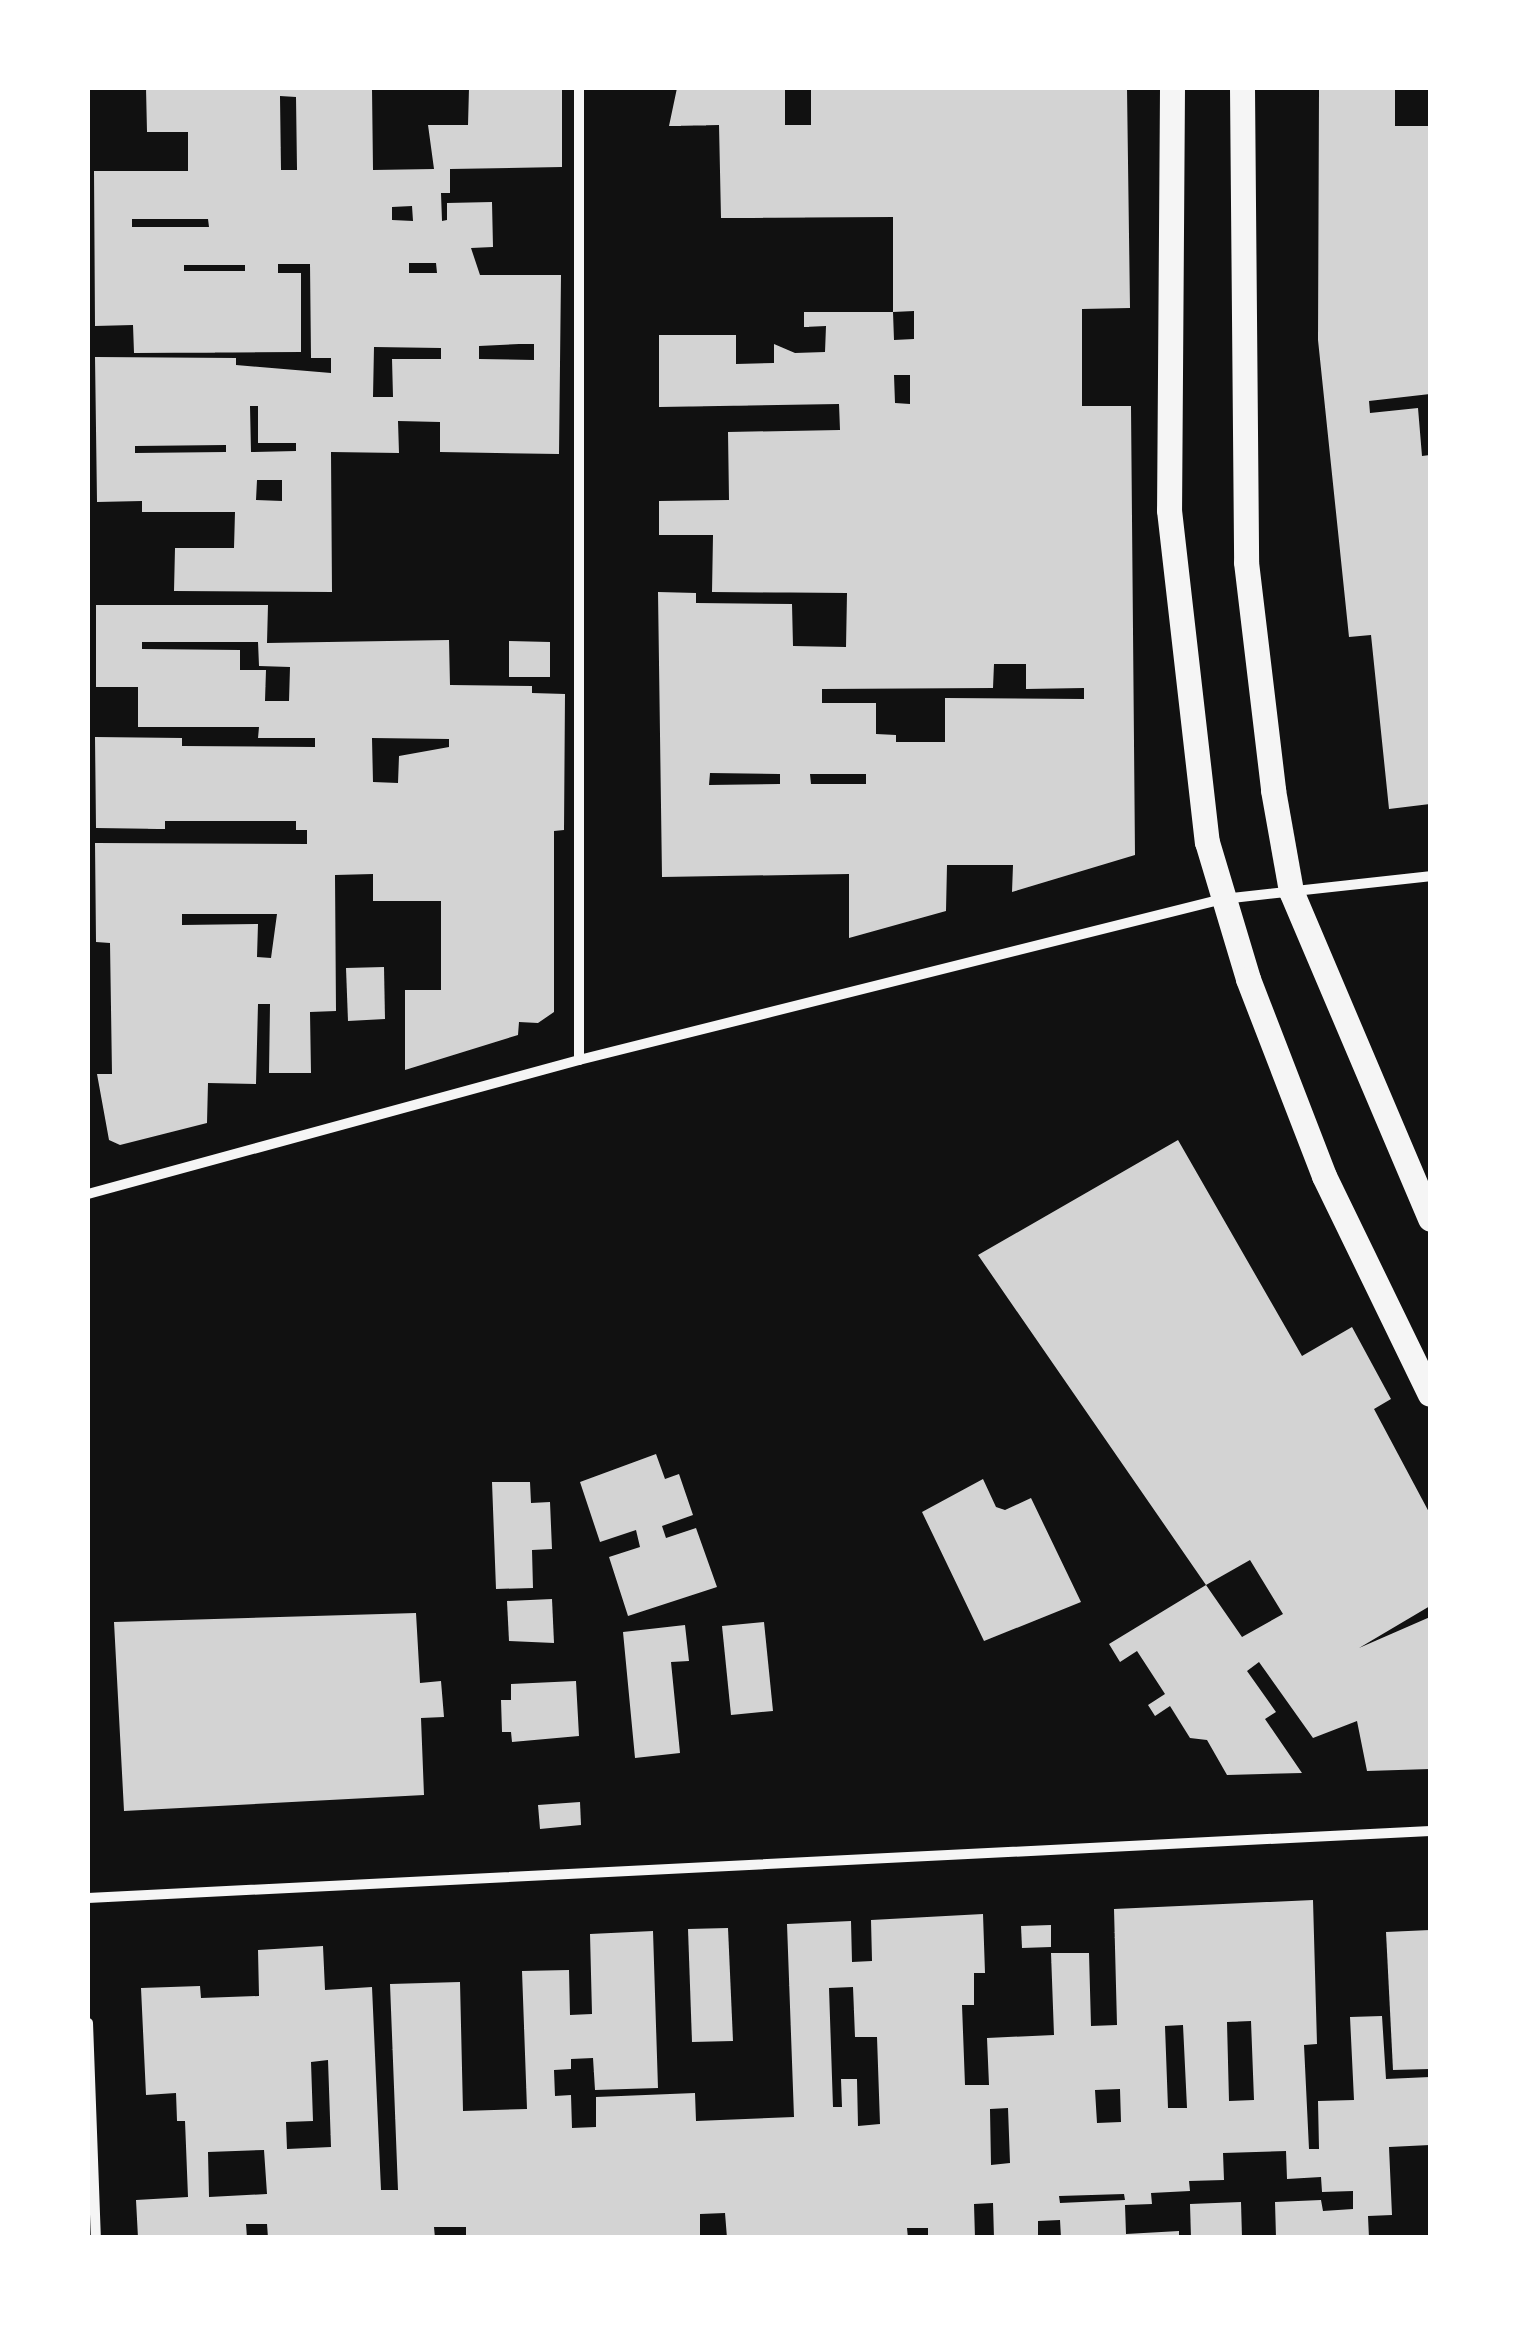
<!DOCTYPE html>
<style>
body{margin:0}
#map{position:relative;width:1518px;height:2325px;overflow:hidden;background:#111;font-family:Signika,sans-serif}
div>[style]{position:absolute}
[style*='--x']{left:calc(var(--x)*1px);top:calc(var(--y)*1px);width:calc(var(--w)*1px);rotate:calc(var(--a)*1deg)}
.building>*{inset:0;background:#d3d3d3}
.minor>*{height:10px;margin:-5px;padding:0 5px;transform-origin:5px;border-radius:5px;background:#f5f5f5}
.primary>*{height:25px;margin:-12.5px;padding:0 12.5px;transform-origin:12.5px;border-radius:12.5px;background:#f5f5f5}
span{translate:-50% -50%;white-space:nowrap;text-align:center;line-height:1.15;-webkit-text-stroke:10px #fff;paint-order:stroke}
.frame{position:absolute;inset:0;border:90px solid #fff;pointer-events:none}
</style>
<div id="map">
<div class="building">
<i style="clip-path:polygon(evenodd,146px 88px,372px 88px,373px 170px,434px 169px,428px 125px,468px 125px,469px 88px,562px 88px,562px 167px,450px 169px,450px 193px,441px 193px,442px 221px,447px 220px,447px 203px,492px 202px,493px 247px,471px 248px,480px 275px,561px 275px,559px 454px,440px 452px,440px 422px,398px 421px,399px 453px,331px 452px,332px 592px,174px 591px,175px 548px,234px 548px,235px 512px,142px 512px,142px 501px,97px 502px,95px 357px,236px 358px,236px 365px,331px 373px,331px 358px,311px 358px,310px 264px,278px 264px,278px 273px,301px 273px,301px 352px,134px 353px,133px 325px,95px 326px,94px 171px,188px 171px,188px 132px,147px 132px,146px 88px,280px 96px,296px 97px,297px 170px,281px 170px,280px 96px,146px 88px,412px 206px,413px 221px,392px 220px,392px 207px,412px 206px,146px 88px,132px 219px,208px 219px,209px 227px,132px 227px,132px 219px,146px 88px,409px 263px,436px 263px,437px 273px,409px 273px,409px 263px,146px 88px,184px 265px,245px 265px,245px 271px,184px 271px,184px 265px,146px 88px,519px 344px,534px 344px,534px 360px,479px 359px,479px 346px,519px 344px,146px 88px,374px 347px,441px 348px,441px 359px,392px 359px,393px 397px,373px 397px,374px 347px,146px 88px,250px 406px,258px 406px,258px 443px,296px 443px,296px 451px,251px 452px,250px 406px,146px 88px,226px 445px,226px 452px,135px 453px,135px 446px,226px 445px,146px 88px,257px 480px,282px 480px,282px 501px,256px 500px,257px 480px)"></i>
<i style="clip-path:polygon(evenodd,677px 88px,785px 88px,785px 125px,811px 125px,811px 88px,1127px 88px,1130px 308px,1082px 309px,1082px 406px,1131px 406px,1135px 855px,1012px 892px,1013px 865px,947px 865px,946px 911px,849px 938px,849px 874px,662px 877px,658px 592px,696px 593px,696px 603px,792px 604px,793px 646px,846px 647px,847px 593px,712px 592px,713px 535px,659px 535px,659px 501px,729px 500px,728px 432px,840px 430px,839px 404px,659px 407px,659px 335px,736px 335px,736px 364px,774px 363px,774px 344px,795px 353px,825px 352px,826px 326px,804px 327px,804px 312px,893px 312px,894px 340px,914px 339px,914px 311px,893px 312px,893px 217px,721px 218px,719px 125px,669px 126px,677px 88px,894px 375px,910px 375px,910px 404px,895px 403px,894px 375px,677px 88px,994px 664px,1026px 664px,1026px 689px,1084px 688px,1084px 699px,945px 698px,945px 742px,896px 742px,896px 735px,876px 734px,876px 703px,822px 703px,822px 689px,993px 688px,994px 664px,677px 88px,710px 773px,780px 774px,780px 784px,709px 785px,710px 773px,677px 88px,810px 774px,866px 774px,866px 784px,811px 784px,810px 774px)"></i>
<i style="clip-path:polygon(1319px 88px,1395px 88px,1395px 126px,1430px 126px,1430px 394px,1369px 401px,1370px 413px,1418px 408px,1422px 456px,1430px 455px,1430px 804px,1389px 809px,1371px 635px,1349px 637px,1318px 340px)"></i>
<i style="clip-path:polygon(evenodd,96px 605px,268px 605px,267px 643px,449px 640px,450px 685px,532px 686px,532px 693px,565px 694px,564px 830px,554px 831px,554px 1012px,538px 1023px,519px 1022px,518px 1035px,405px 1070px,405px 990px,441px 990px,441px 901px,373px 901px,373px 874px,335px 875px,336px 1011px,310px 1012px,311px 1073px,269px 1073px,270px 1004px,258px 1004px,256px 1084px,208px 1083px,207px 1123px,120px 1145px,109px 1140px,97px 1074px,112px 1074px,110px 943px,96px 942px,95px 843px,307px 844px,307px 830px,296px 830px,296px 821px,165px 821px,165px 829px,96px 828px,95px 737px,182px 738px,182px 746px,315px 747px,315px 738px,258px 738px,259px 727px,138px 727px,138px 687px,96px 687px,96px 605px,142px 642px,258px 642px,259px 666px,290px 667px,289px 701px,265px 701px,266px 670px,240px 670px,240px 650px,142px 649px,142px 642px,96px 605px,372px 738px,449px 739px,449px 747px,399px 756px,398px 783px,373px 782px,372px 738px,96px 605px,182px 914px,277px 914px,271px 958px,257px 957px,258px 924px,182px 925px,182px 914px)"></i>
<i style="clip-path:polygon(509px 641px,550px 642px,550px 677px,509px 677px)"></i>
<i style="clip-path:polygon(384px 967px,385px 1019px,348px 1021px,346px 968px)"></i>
<i style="clip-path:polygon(1178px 1140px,1302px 1356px,1352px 1327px,1391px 1399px,1374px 1409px,1430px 1514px,1430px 1606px,1359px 1648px,1430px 1617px,1430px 1769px,1367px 1771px,1357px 1721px,1313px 1738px,1259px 1662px,1247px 1671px,1276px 1712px,1265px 1719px,1302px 1773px,1227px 1775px,1207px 1740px,1190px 1738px,1170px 1706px,1155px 1716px,1148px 1705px,1165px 1694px,1137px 1651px,1120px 1662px,1109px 1644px,1206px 1585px,1242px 1637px,1283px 1614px,1250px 1560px,1206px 1585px,978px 1255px)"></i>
<i style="clip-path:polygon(656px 1454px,665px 1479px,679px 1474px,693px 1515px,662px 1526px,666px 1538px,696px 1528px,717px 1587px,628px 1616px,609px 1557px,640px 1547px,636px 1530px,600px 1542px,580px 1482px)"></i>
<i style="clip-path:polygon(983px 1479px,996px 1507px,1005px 1510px,1031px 1498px,1081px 1602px,984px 1641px,922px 1512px)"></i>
<i style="clip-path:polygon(492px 1482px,530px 1482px,531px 1503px,550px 1502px,552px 1549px,532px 1550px,533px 1588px,496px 1589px)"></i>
<i style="clip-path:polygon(552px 1599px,554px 1643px,509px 1641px,507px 1601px)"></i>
<i style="clip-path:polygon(416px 1613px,420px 1683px,441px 1681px,444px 1717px,421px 1718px,424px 1795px,124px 1811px,114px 1622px)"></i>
<i style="clip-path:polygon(764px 1622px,773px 1711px,731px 1715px,722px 1626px)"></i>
<i style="clip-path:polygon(685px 1625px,689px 1661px,671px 1662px,680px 1753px,635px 1758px,623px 1632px)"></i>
<i style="clip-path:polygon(576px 1681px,579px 1736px,512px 1742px,511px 1732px,502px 1732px,501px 1700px,511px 1700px,511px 1684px)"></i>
<i style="clip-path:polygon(580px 1802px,581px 1825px,540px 1829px,538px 1805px)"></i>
<i style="clip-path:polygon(evenodd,1313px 1900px,1317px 2044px,1304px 2045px,1309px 2149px,1319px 2149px,1318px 2101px,1354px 2100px,1350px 2017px,1382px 2016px,1386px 2079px,1430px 2077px,1430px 2145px,1389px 2147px,1392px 2215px,1368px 2216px,1369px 2238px,1276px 2238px,1275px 2202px,1321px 2200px,1323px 2211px,1353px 2209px,1353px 2191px,1322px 2192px,1321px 2177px,1287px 2179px,1286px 2151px,1223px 2153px,1224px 2180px,1189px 2181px,1190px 2191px,1151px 2193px,1152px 2204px,1125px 2205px,1126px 2234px,1179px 2231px,1179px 2238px,1061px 2238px,1060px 2220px,1038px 2221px,1038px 2238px,994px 2238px,993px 2203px,974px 2204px,975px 2238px,928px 2238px,928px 2228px,907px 2228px,908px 2238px,727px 2238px,725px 2213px,700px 2214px,700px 2238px,466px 2238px,466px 2227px,434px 2227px,435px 2238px,268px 2238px,267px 2224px,246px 2224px,247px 2238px,138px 2238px,136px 2200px,188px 2197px,185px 2121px,177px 2121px,176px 2093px,146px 2095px,141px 1988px,200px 1986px,201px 1998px,259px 1996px,258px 1950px,323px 1946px,325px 1990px,372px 1987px,381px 2190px,398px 2190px,390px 1984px,460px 1982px,463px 2111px,527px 2109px,522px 1971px,569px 1970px,570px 2015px,592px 2014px,590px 1934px,653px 1931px,658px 2088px,595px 2090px,593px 2058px,571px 2059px,571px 2069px,554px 2070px,555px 2096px,571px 2095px,572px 2128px,596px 2127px,596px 2097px,695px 2093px,696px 2121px,794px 2117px,787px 1924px,851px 1921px,852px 1962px,872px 1961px,871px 1920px,983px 1914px,985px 1973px,974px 1973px,974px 2005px,962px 2005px,965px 2085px,989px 2085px,987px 2038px,1054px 2035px,1051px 1953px,1089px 1953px,1091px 2026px,1117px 2025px,1114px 1909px,1313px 1900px,853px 1987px,855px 2037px,877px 2037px,880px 2124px,858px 2126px,857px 2079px,841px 2079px,842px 2107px,833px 2107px,829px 1988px,853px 1987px,1313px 1900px,1251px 2021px,1254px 2100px,1229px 2101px,1227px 2022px,1251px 2021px,1313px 1900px,1183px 2025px,1187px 2108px,1168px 2108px,1165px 2026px,1183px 2025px,1313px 1900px,328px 2060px,331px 2147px,287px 2149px,286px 2122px,313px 2121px,311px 2062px,328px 2060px,1313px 1900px,1120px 2089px,1121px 2122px,1097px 2123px,1095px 2090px,1120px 2089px,1313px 1900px,1008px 2108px,1010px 2163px,991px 2165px,990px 2109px,1008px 2108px,1313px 1900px,264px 2150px,267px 2194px,209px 2197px,208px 2152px,264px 2150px,1313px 1900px,1124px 2194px,1125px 2200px,1060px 2203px,1059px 2196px,1124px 2194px)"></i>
<i style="clip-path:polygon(1051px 1925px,1051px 1947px,1022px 1948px,1021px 1926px)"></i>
<i style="clip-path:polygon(728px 1928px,733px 2041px,692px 2042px,688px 1929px)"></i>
<i style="clip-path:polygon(1430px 1930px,1430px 2069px,1393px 2070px,1386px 1932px)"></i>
<i style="clip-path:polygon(1241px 2202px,1242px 2238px,1191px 2238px,1190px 2204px)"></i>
</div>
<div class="minor">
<i style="--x:579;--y:1060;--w:972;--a:-90"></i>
<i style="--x:88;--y:1194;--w:509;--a:-15.26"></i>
<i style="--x:579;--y:1060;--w:664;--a:-14.04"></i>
<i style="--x:1223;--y:899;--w:208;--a:-6.3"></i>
<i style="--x:88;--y:1898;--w:1344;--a:-2.86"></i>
<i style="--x:88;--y:2023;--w:215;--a:87.9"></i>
</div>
<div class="primary">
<i style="--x:1172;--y:88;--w:422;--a:90.4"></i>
<i style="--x:1169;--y:510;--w:334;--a:83.5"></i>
<i style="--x:1207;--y:842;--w:143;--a:73.3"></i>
<i style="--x:1248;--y:979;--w:211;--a:68.9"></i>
<i style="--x:1324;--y:1176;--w:242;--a:64.1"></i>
<i style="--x:1242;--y:88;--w:474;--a:89.5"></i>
<i style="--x:1246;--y:562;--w:230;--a:83.2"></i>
<i style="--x:1273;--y:790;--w:103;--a:79.9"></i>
<i style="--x:1291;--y:891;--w:356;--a:67"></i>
</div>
<div class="frame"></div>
</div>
